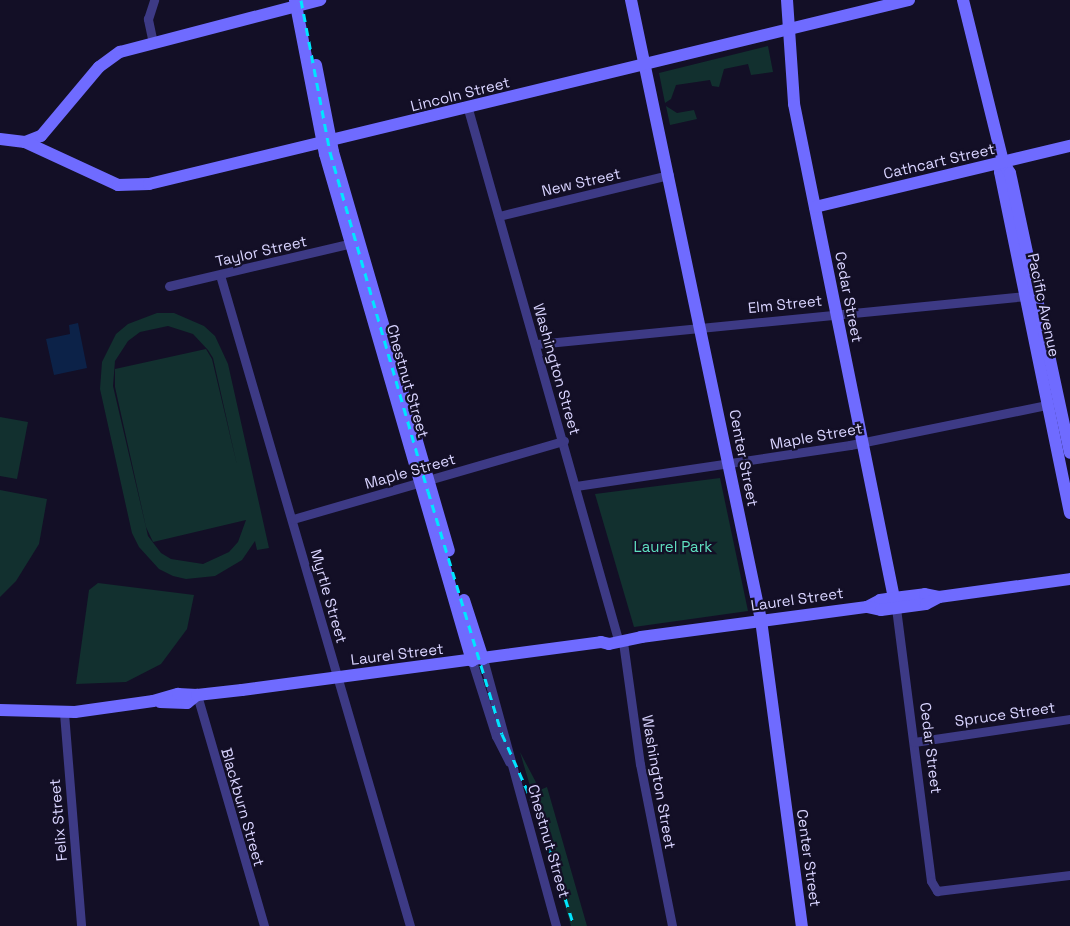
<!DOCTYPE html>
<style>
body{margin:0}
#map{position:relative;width:1070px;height:926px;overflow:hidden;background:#130f26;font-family:"Space Grotesk",sans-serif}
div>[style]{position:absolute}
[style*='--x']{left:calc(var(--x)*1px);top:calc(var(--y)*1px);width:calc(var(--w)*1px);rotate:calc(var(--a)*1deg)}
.green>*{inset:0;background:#12302f}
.water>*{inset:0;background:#0c2248}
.street>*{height:9px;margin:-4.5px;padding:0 4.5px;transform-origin:4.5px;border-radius:4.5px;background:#3d3a85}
.secondary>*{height:12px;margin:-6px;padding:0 6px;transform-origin:6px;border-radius:6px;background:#6f6bff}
.rail>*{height:3px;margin-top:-1.5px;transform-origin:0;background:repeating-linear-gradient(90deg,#00e5ff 0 8px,transparent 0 14px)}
span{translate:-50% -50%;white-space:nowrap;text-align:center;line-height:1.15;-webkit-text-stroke:4.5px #130f26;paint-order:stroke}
.street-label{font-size:15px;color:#d9d4ff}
.park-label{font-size:15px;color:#5fe0c0}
</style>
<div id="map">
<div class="green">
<i style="clip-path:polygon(768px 46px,773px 72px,751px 75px,748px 64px,724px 69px,719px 87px,712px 86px,710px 80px,676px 85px,671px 99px,665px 103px,659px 73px)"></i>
<i style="clip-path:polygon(666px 106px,677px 113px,694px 110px,697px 119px,670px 125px)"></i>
<i style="clip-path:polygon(evenodd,157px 313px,174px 313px,204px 326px,215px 336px,228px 364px,269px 548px,257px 550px,255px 541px,242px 560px,215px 576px,186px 579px,173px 576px,159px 569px,139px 547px,132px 533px,100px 389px,102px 362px,116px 334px,128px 324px,157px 313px,168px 326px,193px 334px,208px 350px,213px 358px,237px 465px,212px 359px,206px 349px,115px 369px,115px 387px,146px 527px,153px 542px,246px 520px,238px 542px,229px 552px,203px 564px,171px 559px,161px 553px,148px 536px,113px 386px,115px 361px,128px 341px,140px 332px,168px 326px)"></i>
<i style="clip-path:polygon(0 417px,28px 422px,17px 479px,0 476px)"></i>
<i style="clip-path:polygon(720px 478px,748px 611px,634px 627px,595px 494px)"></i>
<i style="clip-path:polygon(0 490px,47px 499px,39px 544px,16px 581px,0 597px)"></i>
<i style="clip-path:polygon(98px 583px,194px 595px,187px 629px,161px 664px,126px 682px,76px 684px,89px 590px)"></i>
<i style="clip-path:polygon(520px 752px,540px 790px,547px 787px,587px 926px,571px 926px)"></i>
</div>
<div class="water">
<i style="clip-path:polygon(78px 323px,87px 368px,54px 375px,46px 339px,70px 334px,69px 325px)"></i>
</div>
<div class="street">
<i style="--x:153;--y:43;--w:25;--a:-102"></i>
<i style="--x:148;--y:19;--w:20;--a:-72"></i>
<i style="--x:468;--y:109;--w:548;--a:74.21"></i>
<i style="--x:499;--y:216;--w:175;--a:-13.6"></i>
<i style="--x:220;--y:275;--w:678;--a:73.73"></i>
<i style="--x:169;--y:286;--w:192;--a:-13.2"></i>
<i style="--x:537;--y:344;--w:495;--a:-5.6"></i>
<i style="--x:576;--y:486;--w:277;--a:-8.5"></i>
<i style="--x:850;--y:445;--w:206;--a:-11.5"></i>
<i style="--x:293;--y:519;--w:282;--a:-16.1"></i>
<i style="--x:896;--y:608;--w:275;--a:82.7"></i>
<i style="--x:931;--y:881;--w:12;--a:59"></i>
<i style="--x:937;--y:891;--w:134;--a:-6.9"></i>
<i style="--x:623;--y:642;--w:123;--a:82.1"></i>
<i style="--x:640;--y:764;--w:165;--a:78.8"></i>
<i style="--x:483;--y:659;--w:277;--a:74.7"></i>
<i style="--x:472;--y:661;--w:79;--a:72.3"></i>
<i style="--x:496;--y:736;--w:29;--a:63"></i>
<i style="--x:197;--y:695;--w:241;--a:73.8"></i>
<i style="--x:64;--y:713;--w:214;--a:85.4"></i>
<i style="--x:914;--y:742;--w:158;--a:-8.4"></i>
</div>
<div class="secondary">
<i style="--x:295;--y:0;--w:157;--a:79"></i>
<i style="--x:325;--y:154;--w:528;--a:73.83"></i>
<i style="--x:631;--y:0;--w:633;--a:78.16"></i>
<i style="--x:761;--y:620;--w:309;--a:82.4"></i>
<i style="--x:787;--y:0;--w:104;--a:86.1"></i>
<i style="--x:794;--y:104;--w:504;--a:78.56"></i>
<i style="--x:963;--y:0;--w:167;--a:76.1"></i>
<i style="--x:1003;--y:162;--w:10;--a:107"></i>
<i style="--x:1000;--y:172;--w:348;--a:78.4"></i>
<i style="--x:316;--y:65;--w:89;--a:78.9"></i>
<i style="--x:333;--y:152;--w:415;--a:73.8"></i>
<i style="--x:0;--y:139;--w:25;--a:7"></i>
<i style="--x:25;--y:142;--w:17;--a:-21"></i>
<i style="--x:41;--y:136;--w:90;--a:-50"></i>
<i style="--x:99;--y:67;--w:26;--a:-36"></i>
<i style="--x:120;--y:52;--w:207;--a:-14.6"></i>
<i style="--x:25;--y:142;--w:102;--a:24.8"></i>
<i style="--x:118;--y:185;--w:31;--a:-2"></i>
<i style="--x:149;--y:184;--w:782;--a:-13.61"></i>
<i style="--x:1003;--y:162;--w:13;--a:58"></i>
<i style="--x:1010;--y:173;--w:286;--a:77.9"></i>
<i style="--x:815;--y:207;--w:262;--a:-13.5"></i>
<i style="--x:464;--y:600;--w:62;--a:72.1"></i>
<i style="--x:867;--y:607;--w:15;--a:-28"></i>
<i style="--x:880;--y:600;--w:14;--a:-8"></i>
<i style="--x:894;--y:598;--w:31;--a:-7"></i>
<i style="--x:925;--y:594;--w:14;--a:12"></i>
<i style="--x:939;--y:597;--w:132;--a:-7.8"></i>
<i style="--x:160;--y:702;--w:27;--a:2"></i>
<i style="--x:187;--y:703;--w:13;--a:-39"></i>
<i style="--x:0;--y:710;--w:75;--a:1.5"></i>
<i style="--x:75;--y:712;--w:79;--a:-8"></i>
<i style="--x:153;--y:701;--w:26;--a:-16"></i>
<i style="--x:178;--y:694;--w:19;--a:3"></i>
<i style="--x:197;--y:695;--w:45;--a:-6.3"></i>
<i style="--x:242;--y:690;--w:362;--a:-7.6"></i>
<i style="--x:601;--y:642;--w:8;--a:14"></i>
<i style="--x:609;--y:644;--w:33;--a:-12"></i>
<i style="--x:641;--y:637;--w:228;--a:-7.6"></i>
<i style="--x:867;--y:607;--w:14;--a:12"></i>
<i style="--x:881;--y:610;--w:45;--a:-7.6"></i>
<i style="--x:926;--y:604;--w:15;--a:-28"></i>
</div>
<div class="rail">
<i style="--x:301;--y:0;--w:155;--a:79.2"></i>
<i style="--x:330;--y:152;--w:353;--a:73.9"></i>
<i style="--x:428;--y:491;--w:254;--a:73.1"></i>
<i style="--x:502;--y:734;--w:93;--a:65.9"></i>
<i style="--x:540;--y:819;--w:112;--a:72.4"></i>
</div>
<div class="street-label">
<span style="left:460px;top:94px;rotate:-14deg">Lincoln Street</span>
<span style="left:939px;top:161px;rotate:-13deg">Cathcart Street</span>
<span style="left:581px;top:182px;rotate:-13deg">New Street</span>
<span style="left:261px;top:251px;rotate:-13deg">Taylor Street</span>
<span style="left:849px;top:297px;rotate:79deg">Cedar Street</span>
<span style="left:785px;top:304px;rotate:-6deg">Elm Street</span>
<span style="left:1044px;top:305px;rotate:78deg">Pacific Avenue</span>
<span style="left:557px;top:369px;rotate:74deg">Washington Street</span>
<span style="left:408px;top:381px;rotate:74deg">Chestnut Street</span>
<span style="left:816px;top:436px;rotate:-10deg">Maple Street</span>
<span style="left:744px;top:458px;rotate:79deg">Center Street</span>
<span style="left:410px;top:471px;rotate:-16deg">Maple Street</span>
<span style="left:329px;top:596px;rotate:74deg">Myrtle Street</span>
<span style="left:797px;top:599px;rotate:-8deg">Laurel Street</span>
<span style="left:397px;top:654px;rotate:-7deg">Laurel Street</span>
<span style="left:1005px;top:714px;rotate:-8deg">Spruce Street</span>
<span style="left:931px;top:748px;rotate:83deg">Cedar Street</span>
<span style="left:659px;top:782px;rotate:80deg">Washington Street</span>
<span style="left:243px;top:807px;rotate:74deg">Blackburn Street</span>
<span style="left:58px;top:820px;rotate:-95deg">Felix Street</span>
<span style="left:549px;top:841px;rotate:74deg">Chestnut Street</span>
<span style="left:809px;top:858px;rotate:82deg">Center Street</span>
</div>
<div class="park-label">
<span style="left:673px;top:547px">Laurel Park</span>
</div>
</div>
